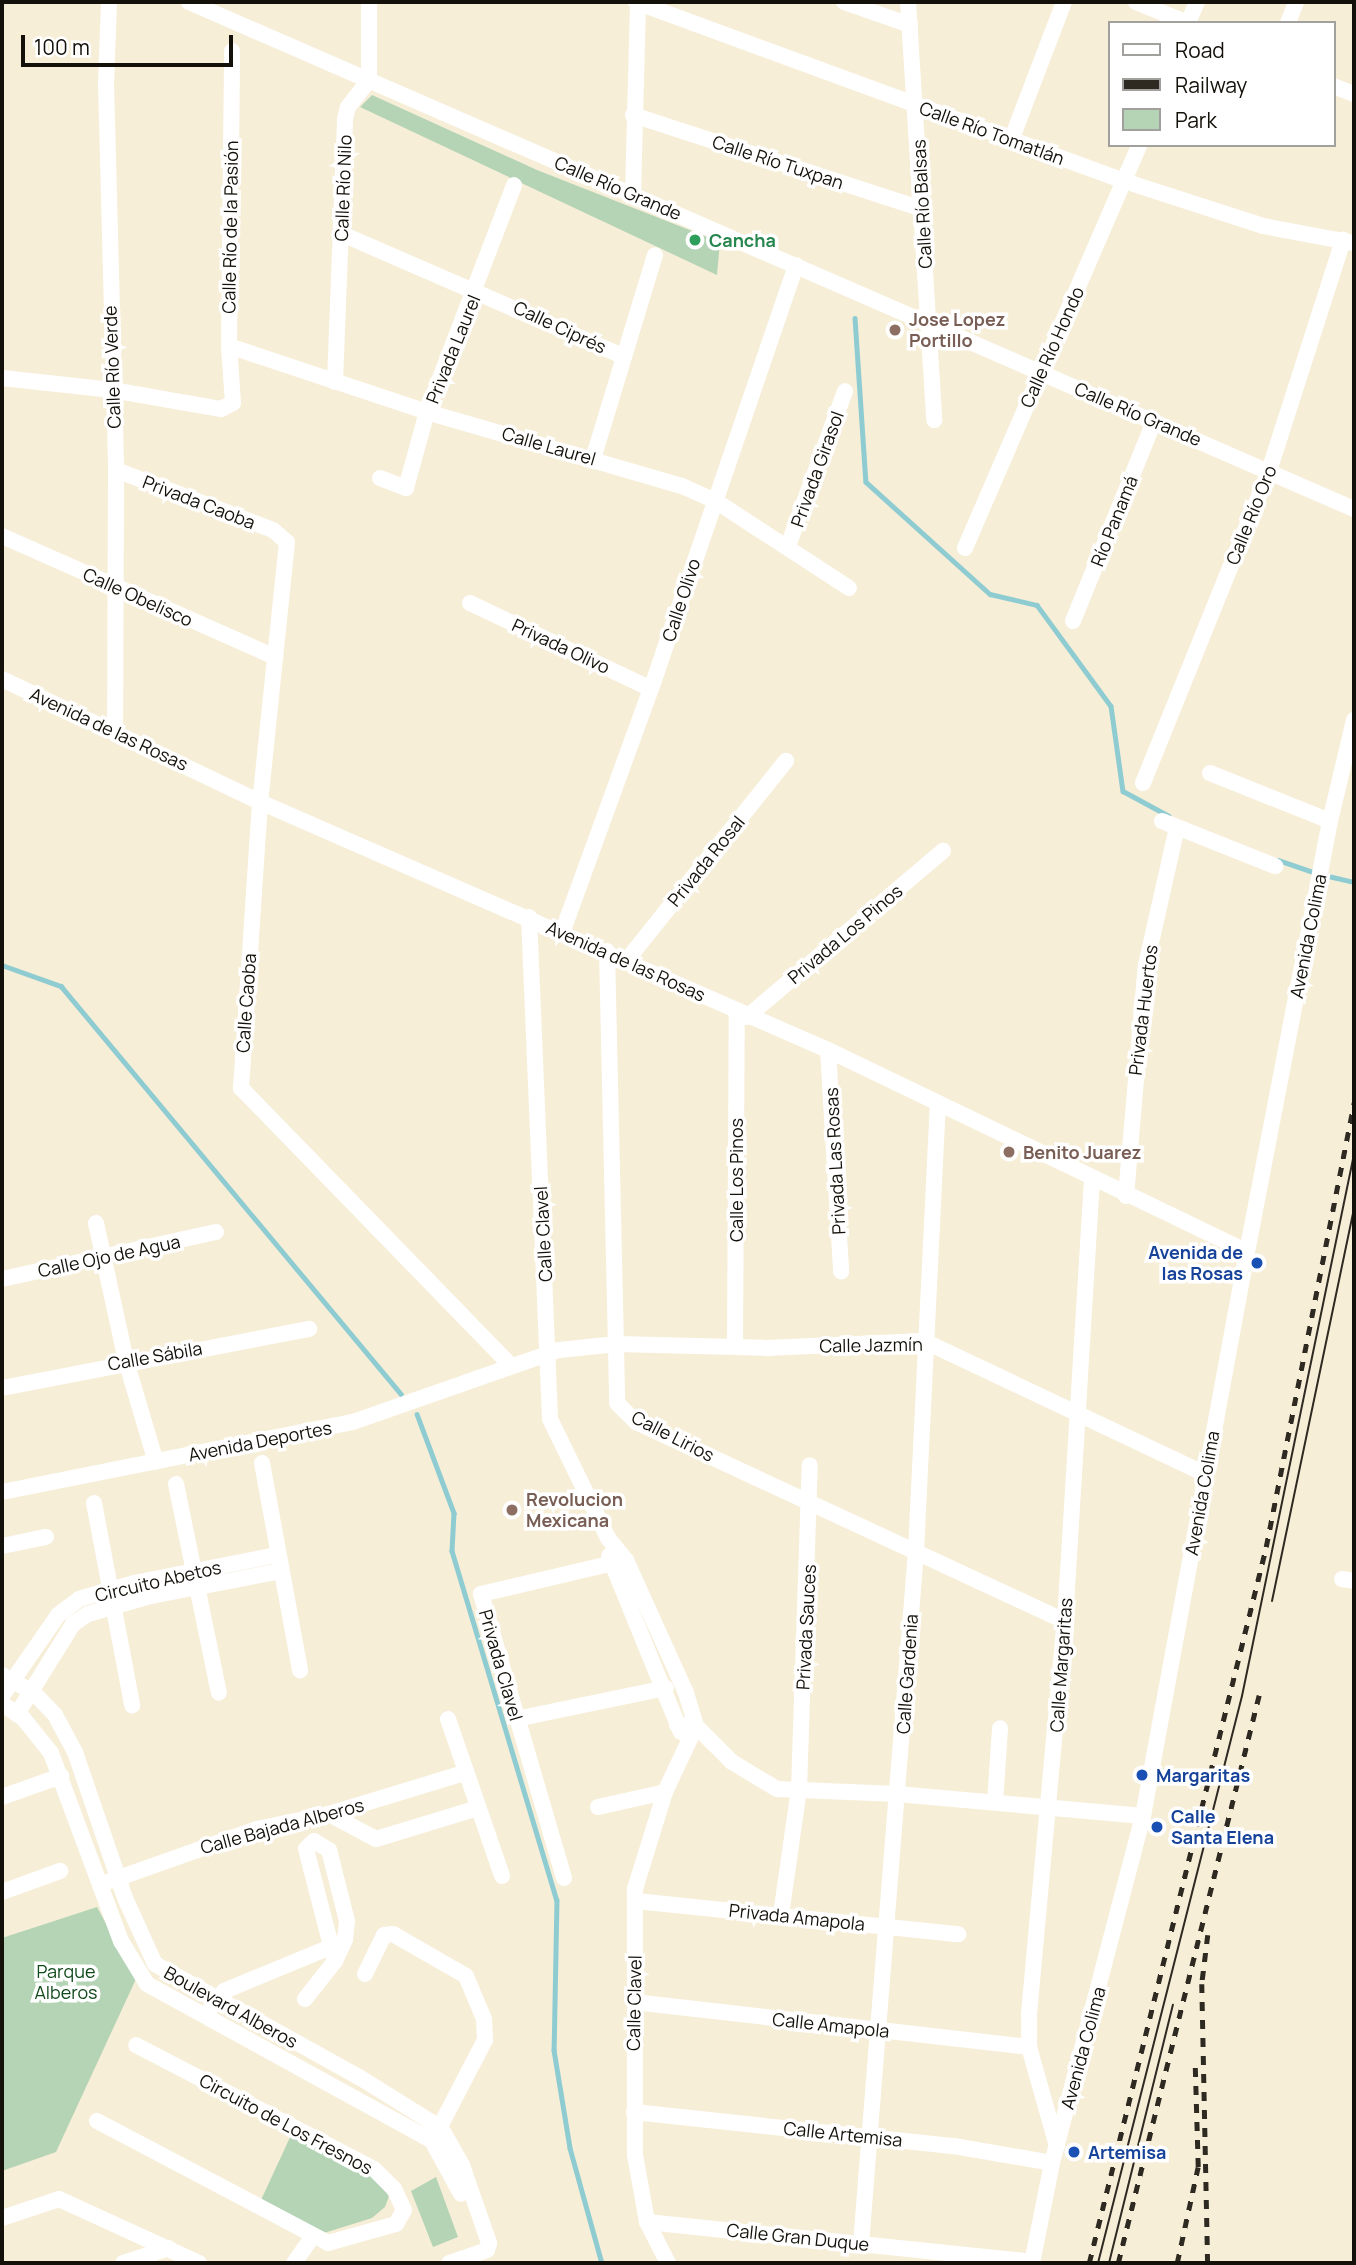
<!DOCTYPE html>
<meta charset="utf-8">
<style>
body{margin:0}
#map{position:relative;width:1356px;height:2265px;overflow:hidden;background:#f7eed8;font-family:Manrope,sans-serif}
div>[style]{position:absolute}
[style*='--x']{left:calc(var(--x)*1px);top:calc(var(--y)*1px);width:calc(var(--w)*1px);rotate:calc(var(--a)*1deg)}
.green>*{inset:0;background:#b4d4b5}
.stream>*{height:4.5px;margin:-2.25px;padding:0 2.25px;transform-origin:2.25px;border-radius:2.25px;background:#8eccd2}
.minor>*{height:16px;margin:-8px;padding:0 8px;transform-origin:8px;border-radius:8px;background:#fff}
.tram>*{height:2px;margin:-1px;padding:0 1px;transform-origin:1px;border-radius:1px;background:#2e2a22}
.rail>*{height:4.5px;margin-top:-2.25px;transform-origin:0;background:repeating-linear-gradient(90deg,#2e2a22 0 9px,transparent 0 18px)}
.dots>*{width:19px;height:19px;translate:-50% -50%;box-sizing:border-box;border:4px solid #fff;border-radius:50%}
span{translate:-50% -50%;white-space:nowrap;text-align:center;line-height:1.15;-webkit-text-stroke:7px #fff;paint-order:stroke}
.street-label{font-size:18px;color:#14110a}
.leisure-label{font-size:18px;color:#27864d;font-weight:700}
.left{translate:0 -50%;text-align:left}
.education-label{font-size:18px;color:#785e54;font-weight:700}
.transit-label{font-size:18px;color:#164399;font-weight:700}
.right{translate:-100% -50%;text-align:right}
.park-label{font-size:18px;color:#11491b}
.frame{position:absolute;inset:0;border:4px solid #14110a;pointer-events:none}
.legend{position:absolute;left:1108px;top:21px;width:228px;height:126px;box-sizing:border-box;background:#fff;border:2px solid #a1a09d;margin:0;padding:9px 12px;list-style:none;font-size:21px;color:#14110a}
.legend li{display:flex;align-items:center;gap:14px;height:35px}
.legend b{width:35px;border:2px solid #a1a09d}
.scale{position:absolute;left:21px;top:35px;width:212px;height:32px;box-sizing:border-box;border:4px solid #14110a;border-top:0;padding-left:9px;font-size:21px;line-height:24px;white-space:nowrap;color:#14110a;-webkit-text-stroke:5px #fff;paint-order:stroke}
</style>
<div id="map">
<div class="green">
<i style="clip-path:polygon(372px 95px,537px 170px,720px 242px,717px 275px,360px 107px)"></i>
<i style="clip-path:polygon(97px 1907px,136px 1979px,56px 2152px,2px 2171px,2px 1938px)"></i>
<i style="clip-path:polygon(292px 2133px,371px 2174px,389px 2196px,385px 2207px,372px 2218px,324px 2233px,261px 2200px)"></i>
<i style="clip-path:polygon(436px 2177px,458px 2237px,433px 2247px,411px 2191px)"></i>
</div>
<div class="stream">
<i style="--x:855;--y:318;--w:164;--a:86.2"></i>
<i style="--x:866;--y:482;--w:167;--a:42.1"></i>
<i style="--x:990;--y:594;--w:48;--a:13.2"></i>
<i style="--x:1037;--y:605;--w:125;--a:53.8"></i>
<i style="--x:1111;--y:706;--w:86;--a:82"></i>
<i style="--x:1123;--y:791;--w:52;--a:28.5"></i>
<i style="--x:1278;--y:860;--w:40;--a:18.9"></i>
<i style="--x:1324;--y:875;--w:31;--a:13"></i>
<i style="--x:2;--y:965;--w:63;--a:19.6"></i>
<i style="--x:61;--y:986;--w:531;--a:50.19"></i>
<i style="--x:417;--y:1414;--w:106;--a:69.5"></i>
<i style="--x:454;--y:1513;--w:38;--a:93"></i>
<i style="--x:452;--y:1551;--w:364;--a:73.3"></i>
<i style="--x:557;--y:1900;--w:150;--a:91.1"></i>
<i style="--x:554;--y:2050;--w:99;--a:80.7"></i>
<i style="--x:570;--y:2148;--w:119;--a:74.5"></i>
</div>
<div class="minor">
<i style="--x:109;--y:2;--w:80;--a:92.1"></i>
<i style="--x:106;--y:82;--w:388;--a:88.5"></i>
<i style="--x:116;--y:470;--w:262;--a:90.2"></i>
<i style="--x:189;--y:2;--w:1271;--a:23.52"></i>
<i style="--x:636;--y:2;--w:520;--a:20.14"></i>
<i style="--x:1124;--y:181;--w:146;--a:17.9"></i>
<i style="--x:1263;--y:226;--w:93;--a:10.6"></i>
<i style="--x:844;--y:2;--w:70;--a:19.2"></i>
<i style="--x:908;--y:2;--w:419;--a:86.4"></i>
<i style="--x:1136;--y:2;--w:56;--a:22"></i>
<i style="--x:1188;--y:23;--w:23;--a:-67"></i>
<i style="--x:1288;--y:23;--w:22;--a:-69"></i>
<i style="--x:1333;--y:86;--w:22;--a:21"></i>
<i style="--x:633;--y:115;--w:305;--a:18"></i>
<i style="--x:1012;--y:138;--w:146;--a:-69.1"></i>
<i style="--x:633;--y:195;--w:193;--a:-88.5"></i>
<i style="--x:342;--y:234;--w:305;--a:23.5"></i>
<i style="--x:229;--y:346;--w:209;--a:18.4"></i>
<i style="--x:427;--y:412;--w:266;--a:16.2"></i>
<i style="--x:682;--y:486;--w:35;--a:24"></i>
<i style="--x:714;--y:500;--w:161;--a:33.1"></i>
<i style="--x:2;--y:378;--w:111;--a:6.2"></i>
<i style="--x:112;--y:390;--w:111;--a:9.9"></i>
<i style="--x:221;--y:409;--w:13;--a:-27"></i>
<i style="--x:233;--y:403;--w:57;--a:-94"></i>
<i style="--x:229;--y:346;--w:295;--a:-89.4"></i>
<i style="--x:335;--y:382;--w:263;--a:-87.8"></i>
<i style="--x:345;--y:119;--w:12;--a:-76"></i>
<i style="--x:348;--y:107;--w:34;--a:-52"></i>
<i style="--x:369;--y:80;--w:78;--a:-90"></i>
<i style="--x:593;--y:459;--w:213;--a:-73.1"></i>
<i style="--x:116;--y:470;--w:168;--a:20.9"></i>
<i style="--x:273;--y:530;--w:18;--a:41"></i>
<i style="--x:287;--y:542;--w:261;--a:95.9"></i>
<i style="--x:260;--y:802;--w:287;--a:93.8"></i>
<i style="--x:241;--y:1088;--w:386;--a:45.8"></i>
<i style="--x:380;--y:478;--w:28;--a:21"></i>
<i style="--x:406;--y:488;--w:79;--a:-74.6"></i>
<i style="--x:427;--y:412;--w:243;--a:-69"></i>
<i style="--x:2;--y:536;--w:299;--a:23.9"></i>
<i style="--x:788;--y:546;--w:165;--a:-69.8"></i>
<i style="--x:965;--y:548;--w:439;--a:-66.6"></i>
<i style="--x:470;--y:603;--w:200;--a:25.4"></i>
<i style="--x:1073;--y:621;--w:215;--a:-67.9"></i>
<i style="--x:2;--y:679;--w:286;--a:25.5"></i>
<i style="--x:260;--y:802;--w:620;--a:23.59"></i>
<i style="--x:828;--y:1050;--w:465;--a:25.7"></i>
<i style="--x:1210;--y:773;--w:129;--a:21.8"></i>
<i style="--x:1143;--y:783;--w:336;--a:-68"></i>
<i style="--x:1269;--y:471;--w:243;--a:-72.2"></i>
<i style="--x:1162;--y:821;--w:122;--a:21.7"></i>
<i style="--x:529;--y:917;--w:502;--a:87.6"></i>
<i style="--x:550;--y:1419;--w:132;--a:64"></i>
<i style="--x:608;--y:1538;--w:28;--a:51"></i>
<i style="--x:626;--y:1560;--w:146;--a:65.7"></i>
<i style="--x:686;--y:1693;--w:34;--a:73"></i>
<i style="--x:696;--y:1726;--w:73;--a:115.2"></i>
<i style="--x:665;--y:1792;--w:102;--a:107.2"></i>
<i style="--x:635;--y:1889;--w:266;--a:90"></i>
<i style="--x:635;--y:2155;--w:68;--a:79.8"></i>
<i style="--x:647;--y:2222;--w:46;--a:62.9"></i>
<i style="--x:562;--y:933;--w:260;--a:-70"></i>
<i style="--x:651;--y:689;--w:448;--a:-71.1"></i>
<i style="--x:607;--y:951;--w:452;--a:88.7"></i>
<i style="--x:617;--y:1403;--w:27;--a:45"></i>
<i style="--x:636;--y:1422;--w:473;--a:24.9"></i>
<i style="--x:627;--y:960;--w:255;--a:-51.4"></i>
<i style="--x:747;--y:1017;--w:257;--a:-40.3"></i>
<i style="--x:828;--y:1050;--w:222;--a:86.6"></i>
<i style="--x:1126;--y:1196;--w:232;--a:-85.1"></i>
<i style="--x:1146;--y:965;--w:141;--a:-77.3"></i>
<i style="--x:96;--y:1223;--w:141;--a:77.7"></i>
<i style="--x:126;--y:1361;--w:105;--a:73.5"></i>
<i style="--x:2;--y:1279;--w:219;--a:-12.4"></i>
<i style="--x:735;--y:1347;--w:335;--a:-89.7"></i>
<i style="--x:2;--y:1388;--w:313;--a:-10.9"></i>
<i style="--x:262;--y:1463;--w:211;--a:79.6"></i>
<i style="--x:176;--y:1484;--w:213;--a:78.4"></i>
<i style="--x:2;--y:1492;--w:358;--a:-11.3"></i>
<i style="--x:353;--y:1422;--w:218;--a:-19.3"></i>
<i style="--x:559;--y:1350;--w:58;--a:-5.9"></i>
<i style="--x:617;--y:1344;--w:150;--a:1.5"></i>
<i style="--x:767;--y:1348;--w:157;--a:-2.6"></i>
<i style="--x:924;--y:1341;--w:311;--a:25.3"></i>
<i style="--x:94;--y:1503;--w:206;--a:79.3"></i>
<i style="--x:2;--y:1546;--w:45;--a:-11.6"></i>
<i style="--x:609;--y:1556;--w:190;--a:67.8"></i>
<i style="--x:1342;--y:1579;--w:12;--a:9"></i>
<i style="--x:2;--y:1675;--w:35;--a:29"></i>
<i style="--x:33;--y:1692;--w:32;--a:46"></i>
<i style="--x:55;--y:1715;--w:42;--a:61.6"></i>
<i style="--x:75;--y:1752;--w:154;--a:71.1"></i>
<i style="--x:125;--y:1898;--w:72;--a:65.6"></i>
<i style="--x:155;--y:1964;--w:233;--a:29"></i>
<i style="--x:359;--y:2077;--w:97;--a:31.9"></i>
<i style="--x:441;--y:2128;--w:43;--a:60.4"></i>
<i style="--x:462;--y:2165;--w:83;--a:70.9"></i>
<i style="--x:489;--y:2243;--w:7;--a:106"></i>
<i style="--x:487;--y:2250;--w:40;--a:161.1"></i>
<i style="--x:2;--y:1696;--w:98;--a:-55.3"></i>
<i style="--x:58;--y:1615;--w:26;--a:-37"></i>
<i style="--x:79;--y:1599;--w:57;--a:-16.2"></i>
<i style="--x:134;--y:1583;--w:146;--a:-11.1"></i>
<i style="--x:2;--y:1704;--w:25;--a:34"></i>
<i style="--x:23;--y:1718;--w:45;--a:51.3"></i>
<i style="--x:51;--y:1753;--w:201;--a:69.6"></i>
<i style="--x:121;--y:1941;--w:50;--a:58.8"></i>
<i style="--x:147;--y:1984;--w:325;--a:28.8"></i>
<i style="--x:432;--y:2141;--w:60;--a:61.3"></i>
<i style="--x:17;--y:1714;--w:106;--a:-58.1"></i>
<i style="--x:73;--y:1624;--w:18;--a:-34"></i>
<i style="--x:88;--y:1614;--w:66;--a:-15.9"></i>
<i style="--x:151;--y:1596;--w:132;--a:-10.9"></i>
<i style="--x:448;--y:1719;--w:166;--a:71"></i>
<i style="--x:516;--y:1719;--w:153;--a:-11.7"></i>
<i style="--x:677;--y:1725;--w:19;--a:3"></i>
<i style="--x:696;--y:1726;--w:51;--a:45"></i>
<i style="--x:732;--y:1762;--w:52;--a:31"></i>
<i style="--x:777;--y:1789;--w:120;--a:2.4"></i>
<i style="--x:897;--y:1794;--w:247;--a:5.1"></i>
<i style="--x:2;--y:1797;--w:63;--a:-19.6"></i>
<i style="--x:995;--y:1802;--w:74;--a:-86.1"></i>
<i style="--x:598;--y:1807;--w:69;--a:-12.6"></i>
<i style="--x:329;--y:1814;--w:53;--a:28"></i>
<i style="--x:376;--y:1839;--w:107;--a:-16.9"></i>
<i style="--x:564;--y:1878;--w:296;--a:-106.3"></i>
<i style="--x:481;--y:1594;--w:149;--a:-13.2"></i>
<i style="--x:110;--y:1881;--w:156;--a:-19.5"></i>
<i style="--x:257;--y:1829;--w:74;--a:-11.8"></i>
<i style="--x:329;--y:1814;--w:141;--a:-16.9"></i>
<i style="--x:2;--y:1892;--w:62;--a:-19.9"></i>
<i style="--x:636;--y:1901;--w:324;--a:5.9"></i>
<i style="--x:781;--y:1915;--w:127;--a:-81.9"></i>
<i style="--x:799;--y:1789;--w:324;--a:-88.1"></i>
<i style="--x:365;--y:1974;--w:43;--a:-64"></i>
<i style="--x:384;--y:1935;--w:9;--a:-6"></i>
<i style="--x:393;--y:1934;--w:84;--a:29.9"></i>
<i style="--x:466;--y:1976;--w:47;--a:67.3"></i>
<i style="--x:484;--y:2019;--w:21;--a:87"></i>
<i style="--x:485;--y:2040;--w:108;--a:117.5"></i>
<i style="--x:305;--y:1999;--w:48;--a:-51.7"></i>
<i style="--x:335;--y:1961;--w:23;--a:-65"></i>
<i style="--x:345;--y:1940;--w:19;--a:-84"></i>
<i style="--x:347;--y:1921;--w:73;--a:-104.2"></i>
<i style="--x:329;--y:1850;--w:17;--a:-149"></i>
<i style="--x:314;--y:1841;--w:11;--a:135"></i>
<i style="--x:306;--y:1849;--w:116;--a:75.5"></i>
<i style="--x:634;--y:2002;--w:398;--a:6.5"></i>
<i style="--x:210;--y:2009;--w:23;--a:-52"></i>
<i style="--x:224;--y:1991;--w:126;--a:-22.5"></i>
<i style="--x:634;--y:2112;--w:322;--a:6.1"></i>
<i style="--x:954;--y:2146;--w:99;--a:9.8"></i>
<i style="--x:97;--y:2121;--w:261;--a:27.8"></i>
<i style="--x:328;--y:2243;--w:71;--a:-15.6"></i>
<i style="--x:396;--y:2224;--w:16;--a:-60"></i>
<i style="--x:404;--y:2210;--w:23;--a:-115"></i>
<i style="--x:394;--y:2189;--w:28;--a:-135"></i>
<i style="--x:374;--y:2169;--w:268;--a:-152.5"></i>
<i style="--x:1057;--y:2146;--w:103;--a:-105.8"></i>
<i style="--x:1029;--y:2047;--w:33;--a:-90"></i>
<i style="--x:1029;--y:2014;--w:395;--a:-84.8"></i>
<i style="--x:1065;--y:1621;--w:442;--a:-86.5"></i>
<i style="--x:2;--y:2218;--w:60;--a:-18.4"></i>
<i style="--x:59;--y:2199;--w:154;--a:24.6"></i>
<i style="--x:647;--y:2222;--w:388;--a:5.9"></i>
<i style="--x:861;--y:2244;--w:695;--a:-85.46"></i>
<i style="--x:916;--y:1551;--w:448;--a:-87.2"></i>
<i style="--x:123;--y:2263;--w:48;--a:-18.1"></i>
<i style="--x:294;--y:2263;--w:33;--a:-55"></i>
<i style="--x:1032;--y:2263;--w:102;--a:-78.7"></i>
<i style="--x:1052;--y:2163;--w:359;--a:-75.3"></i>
<i style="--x:1143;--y:1816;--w:574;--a:-79.55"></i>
<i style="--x:1247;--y:1252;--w:439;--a:-79.1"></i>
<i style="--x:1330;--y:821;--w:104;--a:-76.6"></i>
</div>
<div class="tram">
<i style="--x:1272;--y:1601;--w:400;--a:-78.2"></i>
<i style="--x:1098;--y:2263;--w:585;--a:-75.75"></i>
<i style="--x:1242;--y:1696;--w:553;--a:-78.32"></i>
<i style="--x:1109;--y:2263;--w:266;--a:-76.1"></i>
</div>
<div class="rail">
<i style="--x:1208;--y:1935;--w:49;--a:97"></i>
<i style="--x:1202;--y:1984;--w:279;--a:88.8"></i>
<i style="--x:1089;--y:2263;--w:738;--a:-76.11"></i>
<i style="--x:1266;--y:1547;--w:453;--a:-78.8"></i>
<i style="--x:1118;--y:2263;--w:585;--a:-76.06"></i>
<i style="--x:1177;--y:2263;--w:98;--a:-77.7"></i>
<i style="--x:1198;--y:2167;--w:100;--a:-91.7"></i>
</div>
<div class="dots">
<i style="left:695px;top:240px;background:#2e9e5b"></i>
<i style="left:895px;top:330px;background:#8d6e63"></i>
<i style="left:1009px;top:1152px;background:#8d6e63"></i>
<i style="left:1257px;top:1263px;background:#1a4fb4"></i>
<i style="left:512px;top:1510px;background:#8d6e63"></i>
<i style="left:1142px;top:1775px;background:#1a4fb4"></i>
<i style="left:1157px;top:1827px;background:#1a4fb4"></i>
<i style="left:1074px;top:2152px;background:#1a4fb4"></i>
</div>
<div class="street-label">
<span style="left:992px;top:133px;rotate:20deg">Calle Río Tomatlán</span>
<span style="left:778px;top:162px;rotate:18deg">Calle Río Tuxpan</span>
<span style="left:343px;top:188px;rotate:-88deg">Calle Río Nilo</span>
<span style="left:618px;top:188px;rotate:23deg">Calle Río Grande</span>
<span style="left:922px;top:204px;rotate:-93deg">Calle Río Balsas</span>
<span style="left:230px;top:227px;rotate:-89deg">Calle Río de la Pasión</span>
<span style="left:560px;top:327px;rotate:25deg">Calle Ciprés</span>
<span style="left:1052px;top:347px;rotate:-66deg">Calle Río Hondo</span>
<span style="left:453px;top:349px;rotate:-68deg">Privada Laurel</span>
<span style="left:112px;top:367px;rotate:-92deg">Calle Río Verde</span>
<span style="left:1138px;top:414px;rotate:23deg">Calle Río Grande</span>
<span style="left:549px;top:446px;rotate:16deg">Calle Laurel</span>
<span style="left:817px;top:469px;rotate:-70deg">Privada Girasol</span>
<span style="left:199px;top:502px;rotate:21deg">Privada Caoba</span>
<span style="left:1251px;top:515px;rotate:-68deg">Calle Río Oro</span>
<span style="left:1114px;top:521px;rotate:-68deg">Río Panamá</span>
<span style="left:138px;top:597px;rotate:24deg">Calle Obelisco</span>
<span style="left:681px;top:600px;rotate:-72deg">Calle Olivo</span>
<span style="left:561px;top:646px;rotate:25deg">Privada Olivo</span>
<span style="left:109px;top:729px;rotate:25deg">Avenida de las Rosas</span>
<span style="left:706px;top:861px;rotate:-51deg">Privada Rosal</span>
<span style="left:845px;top:934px;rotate:-40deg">Privada Los Pinos</span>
<span style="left:1308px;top:936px;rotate:-79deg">Avenida Colima</span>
<span style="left:626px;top:961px;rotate:24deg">Avenida de las Rosas</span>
<span style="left:246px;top:1003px;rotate:-86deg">Calle Caoba</span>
<span style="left:1143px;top:1010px;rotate:-83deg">Privada Huertos</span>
<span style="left:835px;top:1161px;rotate:-93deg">Privada Las Rosas</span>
<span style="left:736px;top:1180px;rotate:-90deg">Calle Los Pinos</span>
<span style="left:543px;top:1234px;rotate:-93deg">Calle Clavel</span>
<span style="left:109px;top:1256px;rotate:-12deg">Calle Ojo de Agua</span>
<span style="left:871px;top:1345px;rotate:-1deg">Calle Jazmín</span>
<span style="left:155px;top:1356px;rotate:-10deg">Calle Sábila</span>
<span style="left:673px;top:1436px;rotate:27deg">Calle Lirios</span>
<span style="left:260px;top:1441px;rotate:-11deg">Avenida Deportes</span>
<span style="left:1202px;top:1493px;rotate:-80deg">Avenida Colima</span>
<span style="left:158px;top:1581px;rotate:-13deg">Circuito Abetos</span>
<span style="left:806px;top:1627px;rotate:-87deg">Privada Sauces</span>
<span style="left:501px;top:1665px;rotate:74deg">Privada Clavel</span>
<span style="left:1061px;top:1665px;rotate:-86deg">Calle Margaritas</span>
<span style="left:907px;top:1674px;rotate:-86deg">Calle Gardenia</span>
<span style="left:282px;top:1826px;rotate:-15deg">Calle Bajada Alberos</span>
<span style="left:797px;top:1917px;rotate:6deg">Privada Amapola</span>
<span style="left:634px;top:2003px;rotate:-89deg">Calle Clavel</span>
<span style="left:231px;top:2007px;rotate:29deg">Boulevard Alberos</span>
<span style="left:831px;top:2025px;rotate:6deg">Calle Amapola</span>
<span style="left:1083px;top:2048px;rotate:-75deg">Avenida Colima</span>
<span style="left:286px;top:2124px;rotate:28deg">Circuito de Los Fresnos</span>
<span style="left:843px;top:2134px;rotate:6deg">Calle Artemisa</span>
<span style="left:798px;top:2237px;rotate:6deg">Calle Gran Duque</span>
</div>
<div class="leisure-label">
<span class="left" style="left:709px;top:240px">Cancha</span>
</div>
<div class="education-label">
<span class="left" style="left:909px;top:330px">Jose Lopez<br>Portillo</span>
<span class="left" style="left:1023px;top:1152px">Benito Juarez</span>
<span class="left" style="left:526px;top:1510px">Revolucion<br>Mexicana</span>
</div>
<div class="transit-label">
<span class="right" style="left:1243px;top:1263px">Avenida de<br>las Rosas</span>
<span class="left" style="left:1156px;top:1775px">Margaritas</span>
<span class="left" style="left:1171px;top:1827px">Calle<br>Santa Elena</span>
<span class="left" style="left:1088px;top:2152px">Artemisa</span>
</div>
<div class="park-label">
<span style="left:66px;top:1982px">Parque<br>Alberos</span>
</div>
<div class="frame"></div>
<ul class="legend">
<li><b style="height:9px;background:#fff"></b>Road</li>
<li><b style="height:9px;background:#2e2a22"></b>Railway</li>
<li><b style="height:19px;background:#b4d4b5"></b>Park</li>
</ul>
<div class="scale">100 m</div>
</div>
